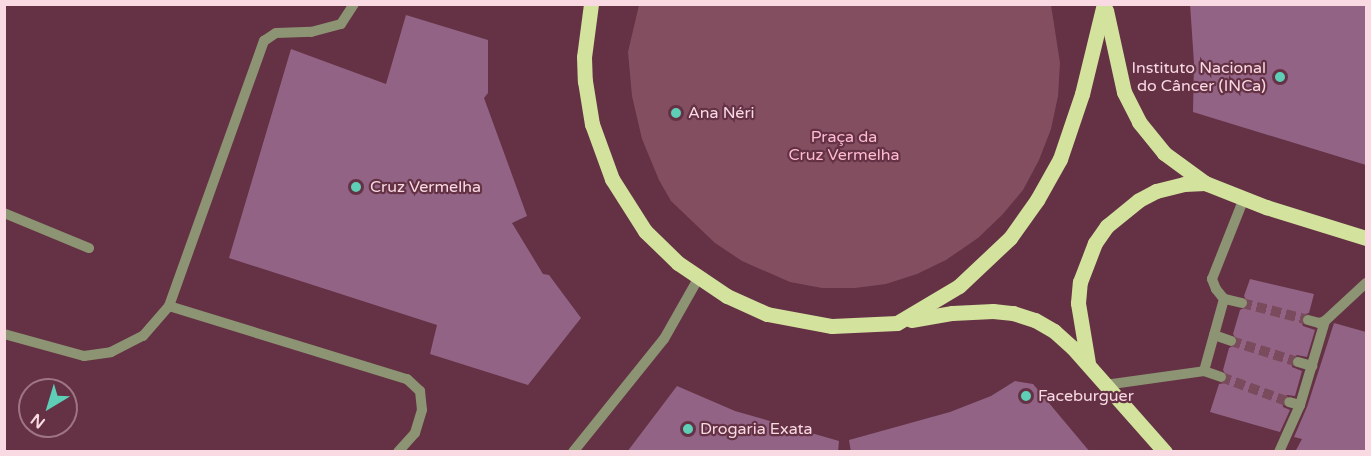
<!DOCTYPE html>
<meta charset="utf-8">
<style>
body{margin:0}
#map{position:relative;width:1371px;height:456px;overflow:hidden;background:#643244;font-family:"Varela Round",sans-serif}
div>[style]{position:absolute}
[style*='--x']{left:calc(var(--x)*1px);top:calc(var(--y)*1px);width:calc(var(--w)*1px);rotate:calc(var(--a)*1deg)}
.green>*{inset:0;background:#834e60}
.building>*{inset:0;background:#926384}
.minor-tunnel>*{height:10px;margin-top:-5px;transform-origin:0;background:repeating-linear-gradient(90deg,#7a4b5c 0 10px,transparent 0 15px)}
.minor>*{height:10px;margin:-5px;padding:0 5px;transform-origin:5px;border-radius:5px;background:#8c9473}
.major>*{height:15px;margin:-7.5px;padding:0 7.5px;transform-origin:7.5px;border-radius:7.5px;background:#d3e29d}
.dots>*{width:16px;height:16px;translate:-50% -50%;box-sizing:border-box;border:3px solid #643244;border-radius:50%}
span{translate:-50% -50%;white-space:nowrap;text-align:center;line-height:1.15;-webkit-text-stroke:4.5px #643244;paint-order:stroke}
.poi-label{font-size:16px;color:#f9d9e2}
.right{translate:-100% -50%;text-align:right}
.left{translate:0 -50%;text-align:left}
.park-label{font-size:16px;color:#febbd0}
.frame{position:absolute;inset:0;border:6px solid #f9d9e2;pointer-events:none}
.north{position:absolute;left:18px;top:378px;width:60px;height:60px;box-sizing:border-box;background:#643244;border:2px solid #a07583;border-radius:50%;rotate:218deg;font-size:16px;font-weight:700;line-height:24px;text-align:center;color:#f9d9e2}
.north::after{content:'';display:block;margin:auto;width:21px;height:27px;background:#5eceb7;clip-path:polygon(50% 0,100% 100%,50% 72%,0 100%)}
</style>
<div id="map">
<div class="green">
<i style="clip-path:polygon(639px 5px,1051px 5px,1060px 63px,1058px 96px,1051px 129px,1039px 160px,1023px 190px,1002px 215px,978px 238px,946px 260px,917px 274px,886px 284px,855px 288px,822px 288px,790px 282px,742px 261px,715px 243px,671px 201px,659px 180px,642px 139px,632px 96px,628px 52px)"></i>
</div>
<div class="building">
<i style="clip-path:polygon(1190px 4px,1366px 4px,1366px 165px,1193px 112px,1194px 63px)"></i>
<i style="clip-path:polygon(406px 15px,488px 40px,488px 93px,484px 98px,527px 216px,512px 223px,543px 274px,549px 275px,581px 318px,528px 385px,430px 354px,437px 325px,229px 258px,291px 49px,386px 84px)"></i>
<i style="clip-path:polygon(1250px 279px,1314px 294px,1309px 313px,1302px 315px,1301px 321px,1303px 326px,1315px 330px,1307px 357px,1297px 355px,1291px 359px,1292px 367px,1302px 371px,1295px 396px,1287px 395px,1282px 399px,1283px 407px,1290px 410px,1280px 432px,1210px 412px,1219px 384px,1225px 383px,1228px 379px,1223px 370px,1229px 348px,1238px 343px,1233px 334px,1240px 310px,1249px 305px,1244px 296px)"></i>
<i style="clip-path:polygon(1334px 323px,1366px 332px,1366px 452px,1295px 452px,1302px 439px,1294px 437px,1307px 407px)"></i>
<i style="clip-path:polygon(1015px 381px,1033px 384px,1090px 452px,851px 452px,849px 440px,950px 412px,991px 396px)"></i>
<i style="clip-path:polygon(677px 386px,735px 411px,839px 441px,838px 452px,627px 452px)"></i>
</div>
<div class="minor-tunnel">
<i style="--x:1242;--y:303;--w:68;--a:14.4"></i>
<i style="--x:1231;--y:341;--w:70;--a:17.4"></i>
<i style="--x:1221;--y:377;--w:72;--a:20.2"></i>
</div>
<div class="minor">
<i style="--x:4;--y:213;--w:92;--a:22.4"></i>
<i style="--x:1242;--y:303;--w:18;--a:-167"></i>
<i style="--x:1224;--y:299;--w:13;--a:-129"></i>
<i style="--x:1216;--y:289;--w:11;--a:-112"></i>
<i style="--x:1212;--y:279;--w:87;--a:-68.4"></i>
<i style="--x:169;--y:306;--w:249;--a:17.1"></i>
<i style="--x:407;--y:379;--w:18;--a:43"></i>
<i style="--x:420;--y:391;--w:19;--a:84"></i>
<i style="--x:422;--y:410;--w:24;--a:107"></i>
<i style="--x:415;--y:433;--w:25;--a:132"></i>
<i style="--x:1308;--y:320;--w:11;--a:15"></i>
<i style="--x:1319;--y:323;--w:6;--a:-18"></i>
<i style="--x:1325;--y:321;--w:56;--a:-42.8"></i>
<i style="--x:4;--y:334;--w:83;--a:15.4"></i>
<i style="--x:84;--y:356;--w:27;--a:-8"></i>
<i style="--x:111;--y:352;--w:36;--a:-27"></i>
<i style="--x:143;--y:336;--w:40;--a:-49"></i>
<i style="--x:169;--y:306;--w:282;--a:-70.3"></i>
<i style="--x:264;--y:41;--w:14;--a:-34"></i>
<i style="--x:276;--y:33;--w:35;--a:-2"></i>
<i style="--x:311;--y:32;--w:31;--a:-15"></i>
<i style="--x:341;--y:24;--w:24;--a:-57"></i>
<i style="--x:1214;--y:335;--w:18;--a:19"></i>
<i style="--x:1298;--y:362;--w:15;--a:16"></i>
<i style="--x:1204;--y:371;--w:75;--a:-74.5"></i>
<i style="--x:1105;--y:385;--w:100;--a:-8"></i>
<i style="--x:1204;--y:371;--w:18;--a:19"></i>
<i style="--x:1300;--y:405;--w:88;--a:-73.4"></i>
<i style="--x:573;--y:452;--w:145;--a:-51.2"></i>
<i style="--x:664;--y:339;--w:69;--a:-60.5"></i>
<i style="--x:1279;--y:452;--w:51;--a:-65.9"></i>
<i style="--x:1300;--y:405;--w:11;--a:-165"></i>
</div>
<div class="major">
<i style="--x:591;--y:4;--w:53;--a:97.5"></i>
<i style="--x:584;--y:57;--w:24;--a:88"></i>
<i style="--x:585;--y:81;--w:44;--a:80.8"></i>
<i style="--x:592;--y:124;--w:59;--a:70"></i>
<i style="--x:612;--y:179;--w:62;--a:57.6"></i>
<i style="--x:645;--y:231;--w:46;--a:44.1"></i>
<i style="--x:678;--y:263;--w:59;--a:34"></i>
<i style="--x:727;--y:296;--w:44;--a:24.2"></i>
<i style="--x:767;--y:314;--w:66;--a:10.5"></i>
<i style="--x:832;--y:326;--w:65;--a:-2.6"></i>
<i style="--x:897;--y:323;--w:72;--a:-30.8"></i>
<i style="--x:959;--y:286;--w:70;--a:-43.3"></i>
<i style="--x:1010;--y:238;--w:47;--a:-54.6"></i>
<i style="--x:1037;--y:200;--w:47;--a:-60.7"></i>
<i style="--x:1060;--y:159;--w:69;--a:-71.3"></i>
<i style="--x:1082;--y:94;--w:93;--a:-76.3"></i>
<i style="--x:1106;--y:10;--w:84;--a:77.6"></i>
<i style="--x:1124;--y:92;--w:34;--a:63"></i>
<i style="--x:1139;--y:122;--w:40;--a:51"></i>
<i style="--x:1164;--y:153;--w:51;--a:36.2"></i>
<i style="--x:1205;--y:183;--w:66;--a:21.5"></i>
<i style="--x:1266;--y:207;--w:105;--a:17.2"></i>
<i style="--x:911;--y:320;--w:42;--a:-9.7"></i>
<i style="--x:952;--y:313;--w:41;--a:-2.8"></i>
<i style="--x:993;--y:311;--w:20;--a:6"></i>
<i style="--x:1013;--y:313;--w:23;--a:18"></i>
<i style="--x:1035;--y:320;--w:22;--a:30"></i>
<i style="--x:1054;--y:331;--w:25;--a:42"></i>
<i style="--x:1073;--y:348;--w:139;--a:48.5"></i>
<i style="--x:1088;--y:363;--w:61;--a:-99.5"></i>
<i style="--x:1078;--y:303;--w:21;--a:-85"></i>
<i style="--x:1080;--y:282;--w:42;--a:-69"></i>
<i style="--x:1095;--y:243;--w:21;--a:-55"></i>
<i style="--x:1107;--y:226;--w:41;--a:-39.1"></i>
<i style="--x:1139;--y:200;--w:19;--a:-28"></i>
<i style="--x:1156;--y:191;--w:29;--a:-14"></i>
<i style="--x:1184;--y:184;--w:21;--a:-3"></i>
</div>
<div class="dots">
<i style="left:1280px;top:77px;background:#5eceb7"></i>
<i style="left:676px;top:113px;background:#5eceb7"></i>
<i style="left:356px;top:187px;background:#5eceb7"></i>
<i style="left:1026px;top:396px;background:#5eceb7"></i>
<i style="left:688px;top:429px;background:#5eceb7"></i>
</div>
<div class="poi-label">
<span class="right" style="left:1266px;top:77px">Instituto Nacional<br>do Câncer (INCa)</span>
<span class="left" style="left:688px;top:113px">Ana Néri</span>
<span class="left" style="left:370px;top:187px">Cruz Vermelha</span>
<span class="left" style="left:1038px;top:396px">Faceburguer</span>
<span class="left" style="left:700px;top:429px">Drogaria Exata</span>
</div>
<div class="park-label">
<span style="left:844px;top:146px">Praça da<br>Cruz Vermelha</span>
</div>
<div class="frame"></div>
<div class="north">N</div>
</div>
